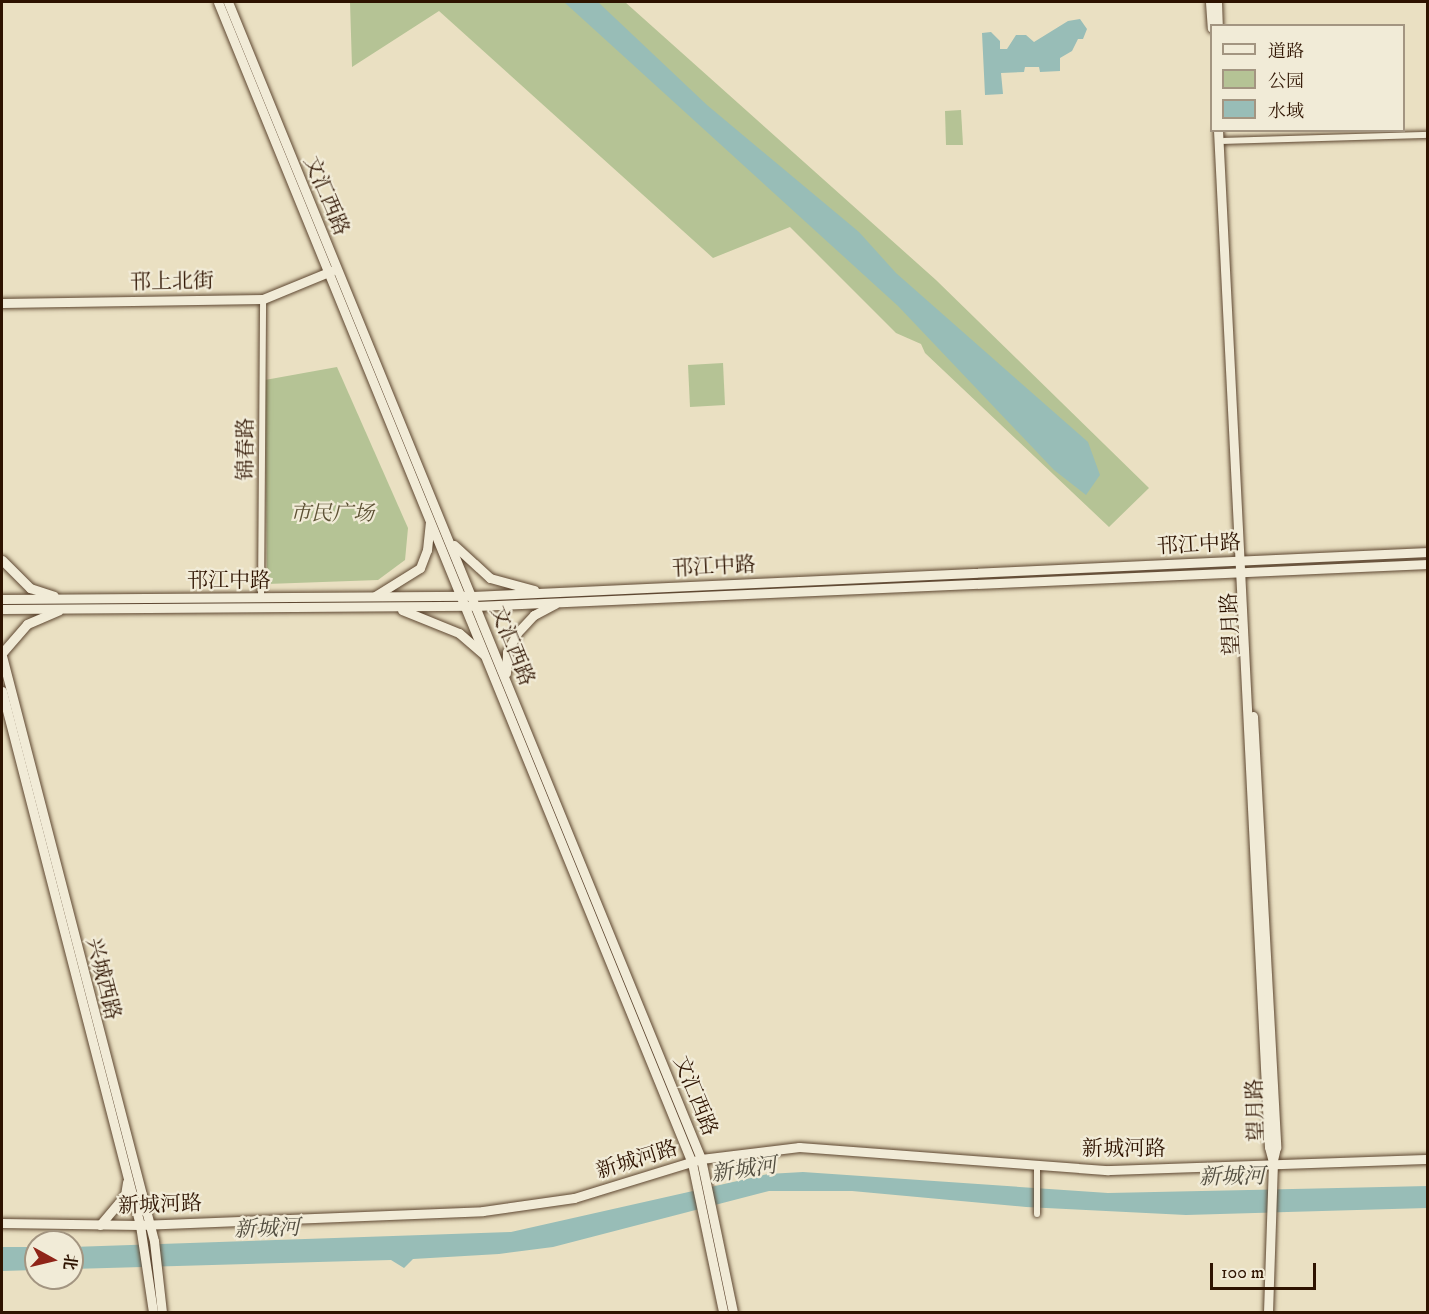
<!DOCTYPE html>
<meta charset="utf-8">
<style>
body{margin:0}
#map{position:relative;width:1429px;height:1314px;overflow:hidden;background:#eae0c2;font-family:"IM FELL DW Pica","Noto Serif SC",serif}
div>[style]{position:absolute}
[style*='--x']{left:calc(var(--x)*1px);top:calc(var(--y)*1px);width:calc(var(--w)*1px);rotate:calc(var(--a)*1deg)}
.green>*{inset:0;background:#b5c395}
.water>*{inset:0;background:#98bdb7}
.roads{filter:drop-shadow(0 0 2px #5d4630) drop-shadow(0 0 2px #5d4630)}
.street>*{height:6px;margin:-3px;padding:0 3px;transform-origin:3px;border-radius:3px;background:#f1ebd7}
.secondary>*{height:9px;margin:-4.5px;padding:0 4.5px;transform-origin:4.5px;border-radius:4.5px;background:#f1ebd7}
span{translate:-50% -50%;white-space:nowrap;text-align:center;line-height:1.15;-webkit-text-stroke:4.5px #f1ebd7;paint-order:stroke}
.street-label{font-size:21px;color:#2e1300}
.park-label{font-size:21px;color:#5d5134;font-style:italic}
.water-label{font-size:22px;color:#534e40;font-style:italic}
.frame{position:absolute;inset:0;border:3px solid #2e1300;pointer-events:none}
.legend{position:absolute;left:1210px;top:24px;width:195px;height:108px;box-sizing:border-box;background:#f1ebd7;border:2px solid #a39581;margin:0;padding:8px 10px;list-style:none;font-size:18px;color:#2e1300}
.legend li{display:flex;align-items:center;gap:12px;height:30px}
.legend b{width:30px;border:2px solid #a39581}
.north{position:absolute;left:24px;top:1230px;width:60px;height:60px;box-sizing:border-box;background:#f1ebd7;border:2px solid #a39581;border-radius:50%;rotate:98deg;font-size:16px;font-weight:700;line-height:24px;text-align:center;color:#2e1300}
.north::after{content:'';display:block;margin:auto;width:21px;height:27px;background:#8f2418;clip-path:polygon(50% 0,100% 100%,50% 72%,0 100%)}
.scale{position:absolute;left:1210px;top:1263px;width:106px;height:27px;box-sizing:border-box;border:3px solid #2e1300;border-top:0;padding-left:8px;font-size:18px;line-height:21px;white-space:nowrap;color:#2e1300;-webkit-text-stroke:4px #f1ebd7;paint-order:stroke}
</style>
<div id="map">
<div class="green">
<i style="clip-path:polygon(350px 2px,625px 2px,936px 280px,1149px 488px,1109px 527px,925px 353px,921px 344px,896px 333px,790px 227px,713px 258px,439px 11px,352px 67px)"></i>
<i style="clip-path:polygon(961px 110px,963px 145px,946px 145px,945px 111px)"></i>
<i style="clip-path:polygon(723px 363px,725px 405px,690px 407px,688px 365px)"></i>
<i style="clip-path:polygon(337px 367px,408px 528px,405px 560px,378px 580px,267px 584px,265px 380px)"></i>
</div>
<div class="water">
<i style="clip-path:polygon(564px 2px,598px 2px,707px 105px,859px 232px,896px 273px,1088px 442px,1100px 475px,1086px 495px,1054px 470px,898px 306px)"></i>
<i style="clip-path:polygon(1080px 19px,1087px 29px,1083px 39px,1078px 39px,1072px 51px,1060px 58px,1060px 71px,1040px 72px,1039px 67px,1025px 67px,1024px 72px,1001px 73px,1003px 94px,985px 95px,982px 33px,991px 32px,1000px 41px,1000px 49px,1007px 49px,1016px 35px,1026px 35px,1034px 42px,1068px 21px)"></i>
<i style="clip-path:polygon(803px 1172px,1108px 1193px,1428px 1186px,1427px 1208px,1186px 1215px,1026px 1207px,852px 1191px,769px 1191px,553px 1247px,499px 1254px,413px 1259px,404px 1268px,391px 1260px,72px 1269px,72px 1247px,511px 1232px,768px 1174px)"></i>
<i style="clip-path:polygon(2px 1247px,36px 1247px,36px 1270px,2px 1271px)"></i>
</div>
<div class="roads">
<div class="street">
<i style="--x:1224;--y:141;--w:204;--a:-1.7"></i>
<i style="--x:261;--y:599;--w:300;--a:-89.6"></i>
<i style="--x:1037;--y:1214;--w:49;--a:-90"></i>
</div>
<div class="secondary">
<i style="--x:218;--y:2;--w:1254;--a:67.79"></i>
<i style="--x:692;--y:1163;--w:152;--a:78.2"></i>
<i style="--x:228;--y:2;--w:1250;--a:67.76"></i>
<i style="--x:701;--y:1159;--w:156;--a:78.2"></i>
<i style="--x:1210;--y:2;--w:26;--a:86"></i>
<i style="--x:1217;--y:2;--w:24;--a:88"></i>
<i style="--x:1218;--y:130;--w:1018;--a:87.13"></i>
<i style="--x:1269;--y:1147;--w:16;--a:75"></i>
<i style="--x:1273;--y:1162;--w:150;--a:91.9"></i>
<i style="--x:2;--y:303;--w:261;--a:-0.9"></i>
<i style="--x:263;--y:299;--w:74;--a:-22.4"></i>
<i style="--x:454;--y:545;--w:49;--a:42.5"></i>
<i style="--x:490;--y:578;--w:46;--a:15.3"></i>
<i style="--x:2;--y:560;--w:40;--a:45"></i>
<i style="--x:30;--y:588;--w:25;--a:18"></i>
<i style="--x:375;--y:596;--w:53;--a:-31.9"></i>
<i style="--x:420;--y:568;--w:19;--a:-69"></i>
<i style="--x:427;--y:550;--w:27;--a:-84"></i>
<i style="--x:2;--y:599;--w:470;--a:-0.4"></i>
<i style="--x:472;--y:596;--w:957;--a:-2.64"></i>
<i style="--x:2;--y:609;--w:474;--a:-0.4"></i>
<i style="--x:476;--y:606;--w:953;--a:-2.53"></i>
<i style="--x:402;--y:610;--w:61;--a:22"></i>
<i style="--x:459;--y:633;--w:33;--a:41"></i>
<i style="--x:2;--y:653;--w:38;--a:-49"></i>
<i style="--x:27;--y:624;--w:34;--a:-23"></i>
<i style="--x:2;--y:656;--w:604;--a:75.43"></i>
<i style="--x:154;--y:1241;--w:71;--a:83.6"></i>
<i style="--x:506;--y:673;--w:21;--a:-87"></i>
<i style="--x:507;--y:652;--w:21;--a:-62"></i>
<i style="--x:517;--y:633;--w:25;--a:-47"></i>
<i style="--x:534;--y:615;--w:24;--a:-28"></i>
<i style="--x:2;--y:691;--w:552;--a:75.51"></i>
<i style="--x:140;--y:1225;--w:88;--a:81.5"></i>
<i style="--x:1253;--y:716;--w:432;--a:86.9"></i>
<i style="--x:1276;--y:1147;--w:13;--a:103"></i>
<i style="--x:2;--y:1223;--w:138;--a:0.8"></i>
<i style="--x:140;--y:1225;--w:343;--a:-2.3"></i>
<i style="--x:483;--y:1211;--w:92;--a:-8.1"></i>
<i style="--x:574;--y:1198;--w:133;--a:-17.1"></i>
<i style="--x:701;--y:1159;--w:99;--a:-7"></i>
<i style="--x:799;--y:1147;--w:310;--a:4.3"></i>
<i style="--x:1108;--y:1170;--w:320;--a:-2"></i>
<i style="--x:100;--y:1225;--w:39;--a:-50"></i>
<i style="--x:125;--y:1195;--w:13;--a:-81"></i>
</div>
</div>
<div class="street-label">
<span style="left:326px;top:196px;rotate:67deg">文汇西路</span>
<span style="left:172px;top:282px;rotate:-1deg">邗上北街</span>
<span style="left:246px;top:449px;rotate:-90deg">锦春路</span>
<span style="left:1199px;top:545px;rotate:-3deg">邗江中路</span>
<span style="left:714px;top:567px;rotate:-3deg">邗江中路</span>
<span style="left:229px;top:581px">邗江中路</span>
<span style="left:1231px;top:624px;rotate:-93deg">望月路</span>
<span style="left:512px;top:646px;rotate:68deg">文汇西路</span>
<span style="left:103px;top:979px;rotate:76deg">兴城西路</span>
<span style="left:695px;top:1096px;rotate:68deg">文汇西路</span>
<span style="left:1256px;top:1110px;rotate:-92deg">望月路</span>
<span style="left:1124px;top:1149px">新城河路</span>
<span style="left:637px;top:1160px;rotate:-17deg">新城河路</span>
<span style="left:160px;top:1205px;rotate:-2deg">新城河路</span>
</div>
<div class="park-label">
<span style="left:332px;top:514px">市民广场</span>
</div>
<div class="water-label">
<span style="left:744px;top:1170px;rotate:-8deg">新城河</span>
<span style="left:1232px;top:1177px;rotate:-1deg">新城河</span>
<span style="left:267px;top:1229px;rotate:-2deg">新城河</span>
</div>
<div class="frame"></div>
<ul class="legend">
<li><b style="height:8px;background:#f1ebd7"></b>道路</li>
<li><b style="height:16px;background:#b5c395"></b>公园</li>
<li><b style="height:16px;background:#98bdb7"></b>水域</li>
</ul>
<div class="north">北</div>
<div class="scale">100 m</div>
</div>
